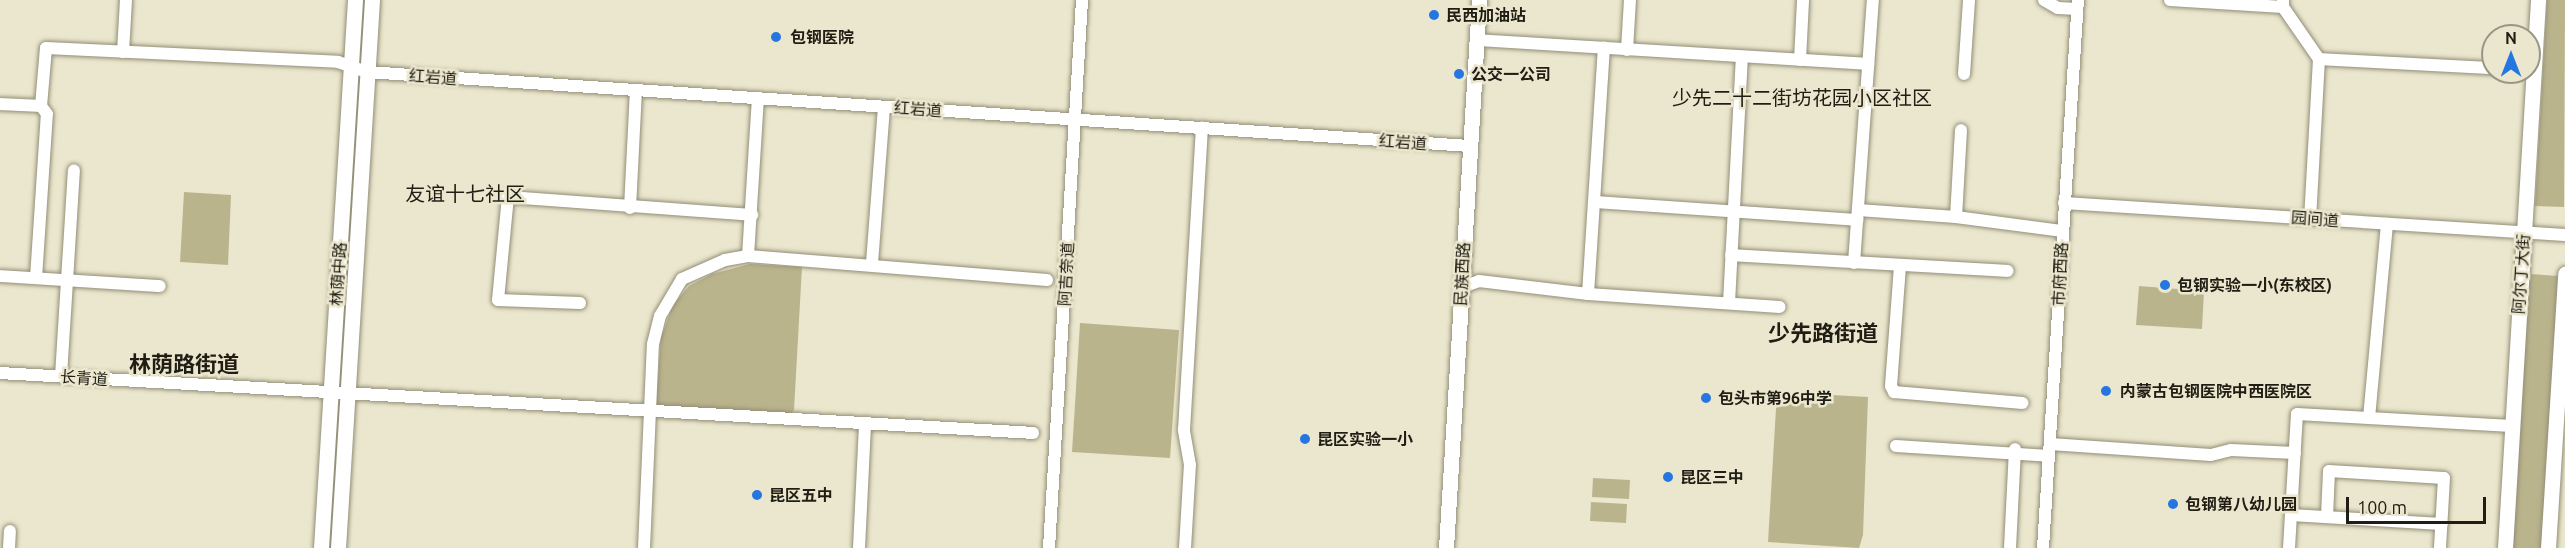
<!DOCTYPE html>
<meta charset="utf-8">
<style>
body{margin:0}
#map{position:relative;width:2565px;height:548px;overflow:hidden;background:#ebe7ce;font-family:Ubuntu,"Noto Sans SC",sans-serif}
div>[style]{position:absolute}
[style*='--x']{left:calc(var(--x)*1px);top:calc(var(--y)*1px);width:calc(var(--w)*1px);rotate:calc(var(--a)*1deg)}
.green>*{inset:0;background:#bab48d}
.roads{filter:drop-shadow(0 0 2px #928e77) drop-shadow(0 0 2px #928e77)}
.minor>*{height:12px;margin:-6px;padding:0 6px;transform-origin:6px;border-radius:6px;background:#fff}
.major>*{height:15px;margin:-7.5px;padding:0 7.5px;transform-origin:7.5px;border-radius:7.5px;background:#fff}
.dots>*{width:16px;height:16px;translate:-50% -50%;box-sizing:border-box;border:3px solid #ebe7ce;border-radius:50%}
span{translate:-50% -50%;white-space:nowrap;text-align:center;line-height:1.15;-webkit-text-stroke:5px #ebe7ce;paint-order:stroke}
.poi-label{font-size:16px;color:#1f1d14;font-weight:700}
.left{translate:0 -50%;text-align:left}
.street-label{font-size:16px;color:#1f1d14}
.quarter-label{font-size:20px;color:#1f1d14}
.district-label{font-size:22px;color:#1f1d14;font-weight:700}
.north{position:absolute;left:2481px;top:24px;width:60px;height:60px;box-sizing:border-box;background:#ebe7ce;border:2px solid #999684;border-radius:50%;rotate:0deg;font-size:16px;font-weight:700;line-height:24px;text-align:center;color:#1f1d14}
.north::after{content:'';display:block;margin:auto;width:21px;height:27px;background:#2576e1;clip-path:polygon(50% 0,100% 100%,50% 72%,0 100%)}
.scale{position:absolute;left:2346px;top:497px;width:140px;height:27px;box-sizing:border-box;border:3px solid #1f1d14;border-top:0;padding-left:8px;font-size:18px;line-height:21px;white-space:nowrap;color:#1f1d14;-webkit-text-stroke:4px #ebe7ce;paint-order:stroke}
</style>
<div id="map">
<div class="green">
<i style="clip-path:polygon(2547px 0,2565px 0,2564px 207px,2535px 206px)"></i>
<i style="clip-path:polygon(184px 192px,231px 195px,228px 265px,180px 262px)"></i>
<i style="clip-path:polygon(750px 264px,802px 267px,794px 410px,790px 415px,656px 406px,661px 338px,673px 305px,689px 286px,712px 274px)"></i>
<i style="clip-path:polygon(2530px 274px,2559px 276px,2542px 548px,2513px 548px)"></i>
<i style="clip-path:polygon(2139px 286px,2204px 291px,2202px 329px,2136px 325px)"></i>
<i style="clip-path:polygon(1080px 323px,1179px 330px,1170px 458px,1072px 452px)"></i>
<i style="clip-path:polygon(1777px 392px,1868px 397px,1863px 535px,1859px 548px,1768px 542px)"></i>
<i style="clip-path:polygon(1593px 478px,1630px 480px,1629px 499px,1592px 497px)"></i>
<i style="clip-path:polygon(1591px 502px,1627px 504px,1626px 523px,1590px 521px)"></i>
</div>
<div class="roads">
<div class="minor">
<i style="--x:2044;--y:0;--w:16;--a:30"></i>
<i style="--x:2058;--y:8;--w:19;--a:3"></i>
<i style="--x:2170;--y:0;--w:113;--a:3.5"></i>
<i style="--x:2283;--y:0;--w:7;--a:90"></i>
<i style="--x:2283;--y:7;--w:63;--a:55.3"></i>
<i style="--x:2319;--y:59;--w:160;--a:93.2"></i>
<i style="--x:1476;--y:40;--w:393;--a:3.5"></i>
<i style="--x:1627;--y:50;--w:50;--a:-86.6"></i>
<i style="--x:123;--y:52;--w:52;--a:-86.7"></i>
<i style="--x:2319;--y:59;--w:174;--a:3"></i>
<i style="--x:1800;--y:60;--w:60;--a:-87.1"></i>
<i style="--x:1964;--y:74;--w:74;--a:-86.1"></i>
<i style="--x:0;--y:104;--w:41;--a:2.8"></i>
<i style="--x:1594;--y:202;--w:264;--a:3.9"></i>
<i style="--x:2064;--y:203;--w:502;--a:3.65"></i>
<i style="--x:630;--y:208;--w:118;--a:-87.1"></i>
<i style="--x:1858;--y:210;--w:98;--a:4.1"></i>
<i style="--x:1956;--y:217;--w:108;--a:7.5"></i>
<i style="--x:1956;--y:217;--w:87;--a:-86.7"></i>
<i style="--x:1731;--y:255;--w:277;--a:3.3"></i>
<i style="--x:748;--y:256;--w:158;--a:-86.4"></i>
<i style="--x:872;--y:263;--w:156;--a:-85.6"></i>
<i style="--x:1854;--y:263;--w:264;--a:-85.9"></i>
<i style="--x:1900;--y:266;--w:120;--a:94.3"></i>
<i style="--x:1891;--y:386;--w:7;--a:63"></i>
<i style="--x:1894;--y:392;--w:129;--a:4.9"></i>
<i style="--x:0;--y:276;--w:160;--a:3.6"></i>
<i style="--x:36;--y:278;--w:164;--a:-86.2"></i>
<i style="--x:47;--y:114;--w:10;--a:-127"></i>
<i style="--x:41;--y:106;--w:58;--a:-85.1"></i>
<i style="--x:46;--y:48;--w:292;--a:2.7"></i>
<i style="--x:338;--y:62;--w:31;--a:19"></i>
<i style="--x:367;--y:72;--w:1104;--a:3.84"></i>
<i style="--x:1462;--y:287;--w:18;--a:-19"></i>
<i style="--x:1479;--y:281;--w:110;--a:6.8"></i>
<i style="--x:1588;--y:294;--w:192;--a:3.9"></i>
<i style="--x:1588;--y:294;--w:247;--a:-86.3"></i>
<i style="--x:580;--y:303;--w:82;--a:-177.9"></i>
<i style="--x:498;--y:300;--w:103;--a:-84.5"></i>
<i style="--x:508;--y:197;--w:245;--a:4.2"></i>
<i style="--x:1729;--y:303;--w:246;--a:-87"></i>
<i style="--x:0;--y:373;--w:1035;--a:3.32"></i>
<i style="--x:61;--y:376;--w:206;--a:-86.4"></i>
<i style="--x:2369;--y:418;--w:195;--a:-84.7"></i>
<i style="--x:2050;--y:444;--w:161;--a:3.9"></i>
<i style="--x:2211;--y:455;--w:21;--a:-14"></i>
<i style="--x:2231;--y:450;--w:64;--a:2.7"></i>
<i style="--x:1896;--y:446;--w:153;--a:3.7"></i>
<i style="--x:2291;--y:515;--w:151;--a:3.4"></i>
<i style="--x:2327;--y:517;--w:46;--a:-87.5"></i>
<i style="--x:2329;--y:471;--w:115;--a:3.5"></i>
<i style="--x:2444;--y:478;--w:70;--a:93.3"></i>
<i style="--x:9;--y:548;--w:17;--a:-87"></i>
<i style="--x:644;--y:548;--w:204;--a:-87.5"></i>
<i style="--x:653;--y:344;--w:29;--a:-76"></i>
<i style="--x:660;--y:316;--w:43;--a:-59.3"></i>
<i style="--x:682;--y:279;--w:47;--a:-23.8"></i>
<i style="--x:725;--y:260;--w:23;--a:-10"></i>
<i style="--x:748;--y:256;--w:300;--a:4.6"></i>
<i style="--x:859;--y:548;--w:124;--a:-87.2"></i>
<i style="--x:1049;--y:548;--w:549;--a:-86.55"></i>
<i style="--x:1185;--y:548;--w:83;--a:-86.6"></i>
<i style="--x:1190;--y:465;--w:36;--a:-100"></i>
<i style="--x:1184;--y:430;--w:303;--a:-86.6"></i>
<i style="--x:2010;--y:548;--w:99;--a:-87.1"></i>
<i style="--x:2043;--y:548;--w:549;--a:-86.35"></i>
<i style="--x:2289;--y:548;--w:134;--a:-86.6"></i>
<i style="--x:2297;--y:414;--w:215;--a:3.2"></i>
</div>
<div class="major">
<i style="--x:321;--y:548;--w:549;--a:-86.45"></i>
<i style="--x:338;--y:548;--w:549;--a:-86.45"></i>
<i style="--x:1446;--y:548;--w:549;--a:-86.55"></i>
<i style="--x:2505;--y:548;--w:549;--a:-86.55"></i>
<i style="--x:2548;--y:548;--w:275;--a:-86.4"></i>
</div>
</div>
<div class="dots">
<i style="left:1434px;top:15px;background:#2576e1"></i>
<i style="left:776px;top:37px;background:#2576e1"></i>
<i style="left:1459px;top:74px;background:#2576e1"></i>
<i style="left:2165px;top:285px;background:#2576e1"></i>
<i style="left:2106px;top:391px;background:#2576e1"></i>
<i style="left:1706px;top:398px;background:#2576e1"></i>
<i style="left:1305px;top:439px;background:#2576e1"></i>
<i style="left:1668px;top:477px;background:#2576e1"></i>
<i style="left:757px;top:495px;background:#2576e1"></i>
<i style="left:2173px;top:504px;background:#2576e1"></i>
</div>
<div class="poi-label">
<span class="left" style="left:1446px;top:15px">民西加油站</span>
<span class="left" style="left:790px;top:37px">包钢医院</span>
<span class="left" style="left:1471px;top:74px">公交一公司</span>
<span class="left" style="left:2177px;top:285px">包钢实验一小(东校区)</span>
<span class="left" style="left:2120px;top:391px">内蒙古包钢医院中西医院区</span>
<span class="left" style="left:1718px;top:398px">包头市第96中学</span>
<span class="left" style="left:1317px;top:439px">昆区实验一小</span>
<span class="left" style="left:1680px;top:477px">昆区三中</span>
<span class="left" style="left:769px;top:495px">昆区五中</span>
<span class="left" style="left:2185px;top:504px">包钢第八幼儿园</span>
</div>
<div class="street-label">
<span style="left:433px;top:77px;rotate:4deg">红岩道</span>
<span style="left:918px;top:109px;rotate:4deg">红岩道</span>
<span style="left:1403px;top:142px;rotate:4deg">红岩道</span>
<span style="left:2315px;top:219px;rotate:4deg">园间道</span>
<span style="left:338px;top:274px;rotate:-86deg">林荫中路</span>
<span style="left:1066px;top:274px;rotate:-87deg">阿吉奈道</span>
<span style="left:1462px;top:274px;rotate:-87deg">民族西路</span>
<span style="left:2060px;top:274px;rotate:-87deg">市府西路</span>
<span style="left:2521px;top:274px;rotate:-86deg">阿尔丁大街</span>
<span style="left:84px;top:378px;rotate:4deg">长青道</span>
</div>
<div class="quarter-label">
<span style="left:1802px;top:97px">少先二十二街坊花园小区社区</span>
<span style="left:465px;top:193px">友谊十七社区</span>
</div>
<div class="district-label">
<span style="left:1823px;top:333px">少先路街道</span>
<span style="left:184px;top:364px">林荫路街道</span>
</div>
<div class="north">N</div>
<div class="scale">100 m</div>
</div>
